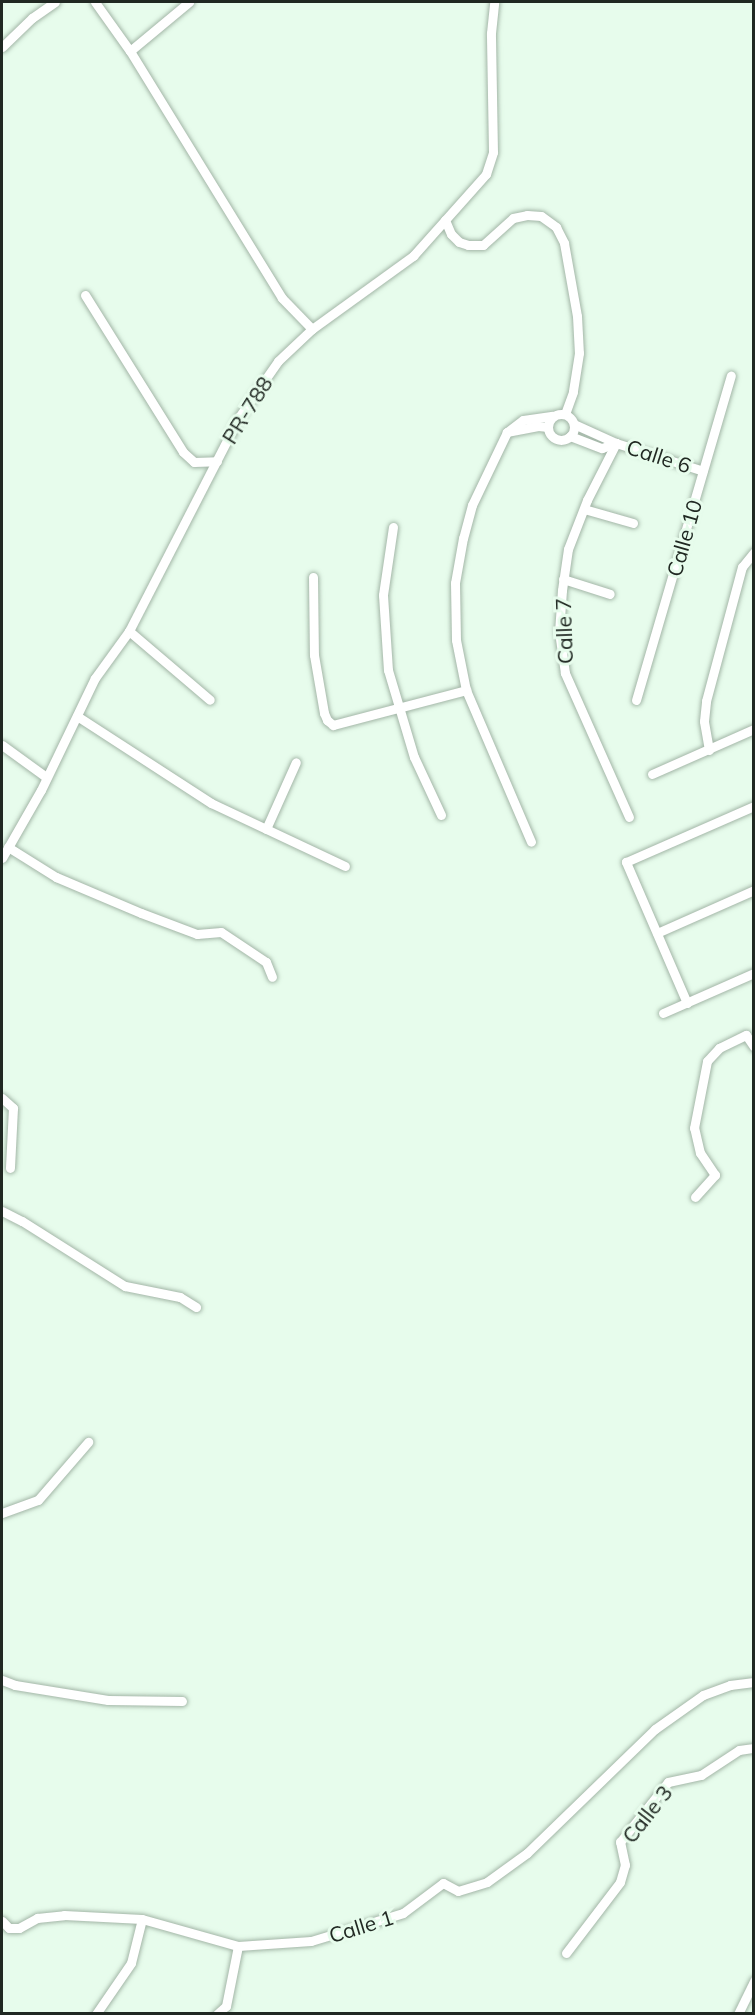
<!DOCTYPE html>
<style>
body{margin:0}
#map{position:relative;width:755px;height:2015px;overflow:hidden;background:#e7fcec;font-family:Mulish,sans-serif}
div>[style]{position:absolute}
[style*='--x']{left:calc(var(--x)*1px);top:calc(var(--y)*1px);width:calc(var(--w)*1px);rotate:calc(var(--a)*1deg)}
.roads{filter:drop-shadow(0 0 2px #a3b6a7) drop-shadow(0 0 2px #a3b6a7)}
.minor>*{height:9px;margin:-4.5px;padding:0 4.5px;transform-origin:4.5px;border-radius:4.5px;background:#fff}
.minor>.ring{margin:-4.5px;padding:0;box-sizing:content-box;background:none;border:9px solid #fff;border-radius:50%}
span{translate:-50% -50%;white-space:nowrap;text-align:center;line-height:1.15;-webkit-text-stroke:6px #e7fcec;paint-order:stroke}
.street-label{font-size:21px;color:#202822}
.frame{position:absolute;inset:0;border:3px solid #202822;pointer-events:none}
</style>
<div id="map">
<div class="roads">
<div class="minor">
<i style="--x:95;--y:2;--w:60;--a:54.5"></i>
<i style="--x:130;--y:51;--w:290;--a:58.4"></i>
<i style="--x:282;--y:298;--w:43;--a:45.9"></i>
<i style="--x:2;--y:47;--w:42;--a:-44"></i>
<i style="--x:32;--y:18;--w:28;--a:-35"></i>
<i style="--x:130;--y:51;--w:77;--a:-39.7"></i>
<i style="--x:445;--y:220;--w:15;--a:67"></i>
<i style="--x:451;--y:234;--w:11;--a:45"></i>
<i style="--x:459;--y:242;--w:9;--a:18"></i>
<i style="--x:468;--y:245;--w:15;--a:0"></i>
<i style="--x:483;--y:245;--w:40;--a:-42"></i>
<i style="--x:513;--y:218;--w:14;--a:-12"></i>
<i style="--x:527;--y:215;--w:14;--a:4"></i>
<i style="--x:541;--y:216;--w:19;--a:36"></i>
<i style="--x:556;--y:227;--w:18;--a:63"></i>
<i style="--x:564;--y:243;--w:74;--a:79.9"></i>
<i style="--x:577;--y:316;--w:37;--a:87"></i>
<i style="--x:579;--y:353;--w:39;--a:99"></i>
<i style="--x:573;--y:392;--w:23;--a:110"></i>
<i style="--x:85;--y:295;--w:185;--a:58"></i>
<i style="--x:183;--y:452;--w:15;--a:42"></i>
<i style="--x:194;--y:462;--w:23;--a:-2"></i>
<i class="ring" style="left:548px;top:414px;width:17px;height:17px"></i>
<i style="--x:548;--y:427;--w:10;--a:-174"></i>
<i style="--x:538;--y:426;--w:32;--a:169"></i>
<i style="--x:507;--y:432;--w:20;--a:-37"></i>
<i style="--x:523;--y:420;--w:30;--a:-8"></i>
<i style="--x:507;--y:432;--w:81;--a:115.6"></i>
<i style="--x:472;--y:505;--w:34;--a:105"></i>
<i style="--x:463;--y:538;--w:46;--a:100.1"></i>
<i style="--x:455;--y:583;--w:57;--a:89"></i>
<i style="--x:456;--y:640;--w:51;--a:78.7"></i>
<i style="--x:466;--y:690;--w:165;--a:66.8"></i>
<i style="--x:570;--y:436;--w:34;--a:21"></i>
<i style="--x:602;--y:448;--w:15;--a:-20"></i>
<i style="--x:616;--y:443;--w:46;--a:-155.7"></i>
<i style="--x:584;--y:509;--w:51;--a:15.9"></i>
<i style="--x:393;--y:527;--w:69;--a:98.4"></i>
<i style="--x:383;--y:595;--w:75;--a:86.2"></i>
<i style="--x:388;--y:670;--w:91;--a:73.4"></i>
<i style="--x:414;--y:757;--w:64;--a:65"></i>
<i style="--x:313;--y:577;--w:78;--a:89.3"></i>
<i style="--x:314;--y:655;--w:59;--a:80.2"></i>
<i style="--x:324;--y:713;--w:8;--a:67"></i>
<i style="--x:327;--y:720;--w:8;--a:40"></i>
<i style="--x:333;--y:725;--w:138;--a:-14.7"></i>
<i style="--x:563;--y:579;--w:49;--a:17.7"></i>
<i style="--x:129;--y:631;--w:106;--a:40.4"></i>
<i style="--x:636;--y:700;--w:338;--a:-73.7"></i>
<i style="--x:77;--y:716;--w:160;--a:33"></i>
<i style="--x:211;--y:803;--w:148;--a:25.2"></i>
<i style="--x:2;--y:745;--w:54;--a:36"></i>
<i style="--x:709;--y:750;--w:29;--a:-100"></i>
<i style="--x:704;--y:721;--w:20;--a:-84"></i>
<i style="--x:706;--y:701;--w:139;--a:-75"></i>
<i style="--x:742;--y:567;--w:19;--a:-51"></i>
<i style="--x:652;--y:774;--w:111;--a:-23.8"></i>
<i style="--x:629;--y:817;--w:158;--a:-114"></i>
<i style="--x:565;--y:673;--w:41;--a:-98.3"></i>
<i style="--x:559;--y:632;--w:42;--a:-85.9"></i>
<i style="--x:562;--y:590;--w:41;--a:-81.7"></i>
<i style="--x:568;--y:549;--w:53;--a:-68.8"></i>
<i style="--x:587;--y:500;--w:64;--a:-63"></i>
<i style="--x:616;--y:443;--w:91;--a:17.8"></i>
<i style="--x:266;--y:829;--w:73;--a:-65.9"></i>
<i style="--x:8;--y:847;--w:57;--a:32"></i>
<i style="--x:56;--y:877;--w:92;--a:23"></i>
<i style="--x:141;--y:913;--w:60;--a:20.6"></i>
<i style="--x:197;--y:934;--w:24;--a:-5"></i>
<i style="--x:221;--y:932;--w:54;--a:33.7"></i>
<i style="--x:266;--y:962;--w:16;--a:68"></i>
<i style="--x:2;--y:858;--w:78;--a:-60.2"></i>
<i style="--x:41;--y:790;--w:124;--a:-64.3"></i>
<i style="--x:95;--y:678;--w:58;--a:-54.1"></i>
<i style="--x:129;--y:631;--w:241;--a:-62.8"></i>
<i style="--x:239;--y:417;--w:68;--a:-55.1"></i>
<i style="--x:278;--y:361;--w:47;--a:-43.3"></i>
<i style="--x:312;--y:329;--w:125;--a:-35.9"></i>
<i style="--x:413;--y:256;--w:110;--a:-48.3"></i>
<i style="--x:486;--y:174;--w:23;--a:-72"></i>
<i style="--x:493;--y:152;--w:119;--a:-91"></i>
<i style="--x:491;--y:33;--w:31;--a:-84"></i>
<i style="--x:657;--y:933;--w:106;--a:-23.9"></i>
<i style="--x:687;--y:1003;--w:154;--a:-113.4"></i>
<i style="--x:626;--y:862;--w:140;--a:-23.6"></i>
<i style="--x:663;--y:1013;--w:99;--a:-23.7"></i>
<i style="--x:2;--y:1098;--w:15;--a:42"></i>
<i style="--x:13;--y:1108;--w:60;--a:92.9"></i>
<i style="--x:695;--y:1197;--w:30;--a:-48"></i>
<i style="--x:715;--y:1175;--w:27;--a:-124"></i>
<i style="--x:700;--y:1153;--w:26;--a:-103"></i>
<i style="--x:694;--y:1128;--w:68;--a:-79"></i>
<i style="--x:707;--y:1061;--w:18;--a:-47"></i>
<i style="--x:719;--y:1048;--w:30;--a:-26"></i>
<i style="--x:746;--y:1035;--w:14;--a:56"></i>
<i style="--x:2;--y:1211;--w:22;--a:27"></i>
<i style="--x:22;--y:1221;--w:122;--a:32.3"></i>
<i style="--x:125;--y:1286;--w:56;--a:11.3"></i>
<i style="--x:180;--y:1297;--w:19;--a:32"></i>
<i style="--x:2;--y:1513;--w:38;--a:-20"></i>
<i style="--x:38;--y:1500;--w:77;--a:-49.2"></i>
<i style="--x:2;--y:1680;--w:14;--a:21"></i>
<i style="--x:15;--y:1685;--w:94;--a:9.2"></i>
<i style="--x:108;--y:1700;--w:74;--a:0.8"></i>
<i style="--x:2;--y:1921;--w:10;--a:45"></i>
<i style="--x:9;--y:1928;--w:10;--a:0"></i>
<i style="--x:19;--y:1928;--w:21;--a:-29"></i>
<i style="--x:37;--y:1918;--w:27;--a:-6"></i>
<i style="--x:64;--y:1915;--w:78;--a:2.9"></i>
<i style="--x:142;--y:1919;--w:100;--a:15.7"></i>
<i style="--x:238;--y:1946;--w:73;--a:-3.9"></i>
<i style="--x:311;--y:1941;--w:96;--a:-16.9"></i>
<i style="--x:403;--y:1913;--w:50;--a:-36.9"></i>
<i style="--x:443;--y:1883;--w:17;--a:28"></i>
<i style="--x:458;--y:1891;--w:30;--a:-17"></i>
<i style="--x:487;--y:1882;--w:49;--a:-35.9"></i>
<i style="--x:527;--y:1853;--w:178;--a:-44.1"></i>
<i style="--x:655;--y:1729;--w:59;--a:-35.3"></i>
<i style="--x:703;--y:1695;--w:29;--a:-20"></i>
<i style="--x:730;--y:1685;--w:24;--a:-7"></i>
<i style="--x:566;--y:1953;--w:89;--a:-52.7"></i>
<i style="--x:620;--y:1882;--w:18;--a:-74"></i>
<i style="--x:625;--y:1865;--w:24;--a:-102"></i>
<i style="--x:620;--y:1842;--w:77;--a:-51.3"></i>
<i style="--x:668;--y:1782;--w:34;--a:-12"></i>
<i style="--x:701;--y:1775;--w:45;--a:-33.3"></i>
<i style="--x:739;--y:1750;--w:15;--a:-8"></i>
<i style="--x:96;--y:2014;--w:62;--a:-55.5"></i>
<i style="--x:131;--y:1963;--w:45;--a:-76"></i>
<i style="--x:217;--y:2014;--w:12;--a:-42"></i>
<i style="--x:226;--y:2006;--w:61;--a:-78.7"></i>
<i style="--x:738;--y:2014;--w:37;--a:-64"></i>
</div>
</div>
<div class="street-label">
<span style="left:247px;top:410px;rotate:-58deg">PR-788</span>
<span style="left:659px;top:456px;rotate:18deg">Calle 6</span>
<span style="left:684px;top:538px;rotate:-74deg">Calle 10</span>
<span style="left:564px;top:631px;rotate:-92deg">Calle 7</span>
<span style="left:647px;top:1814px;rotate:-52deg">Calle 3</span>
<span style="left:361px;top:1926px;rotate:-17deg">Calle 1</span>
</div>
<div class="frame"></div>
</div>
